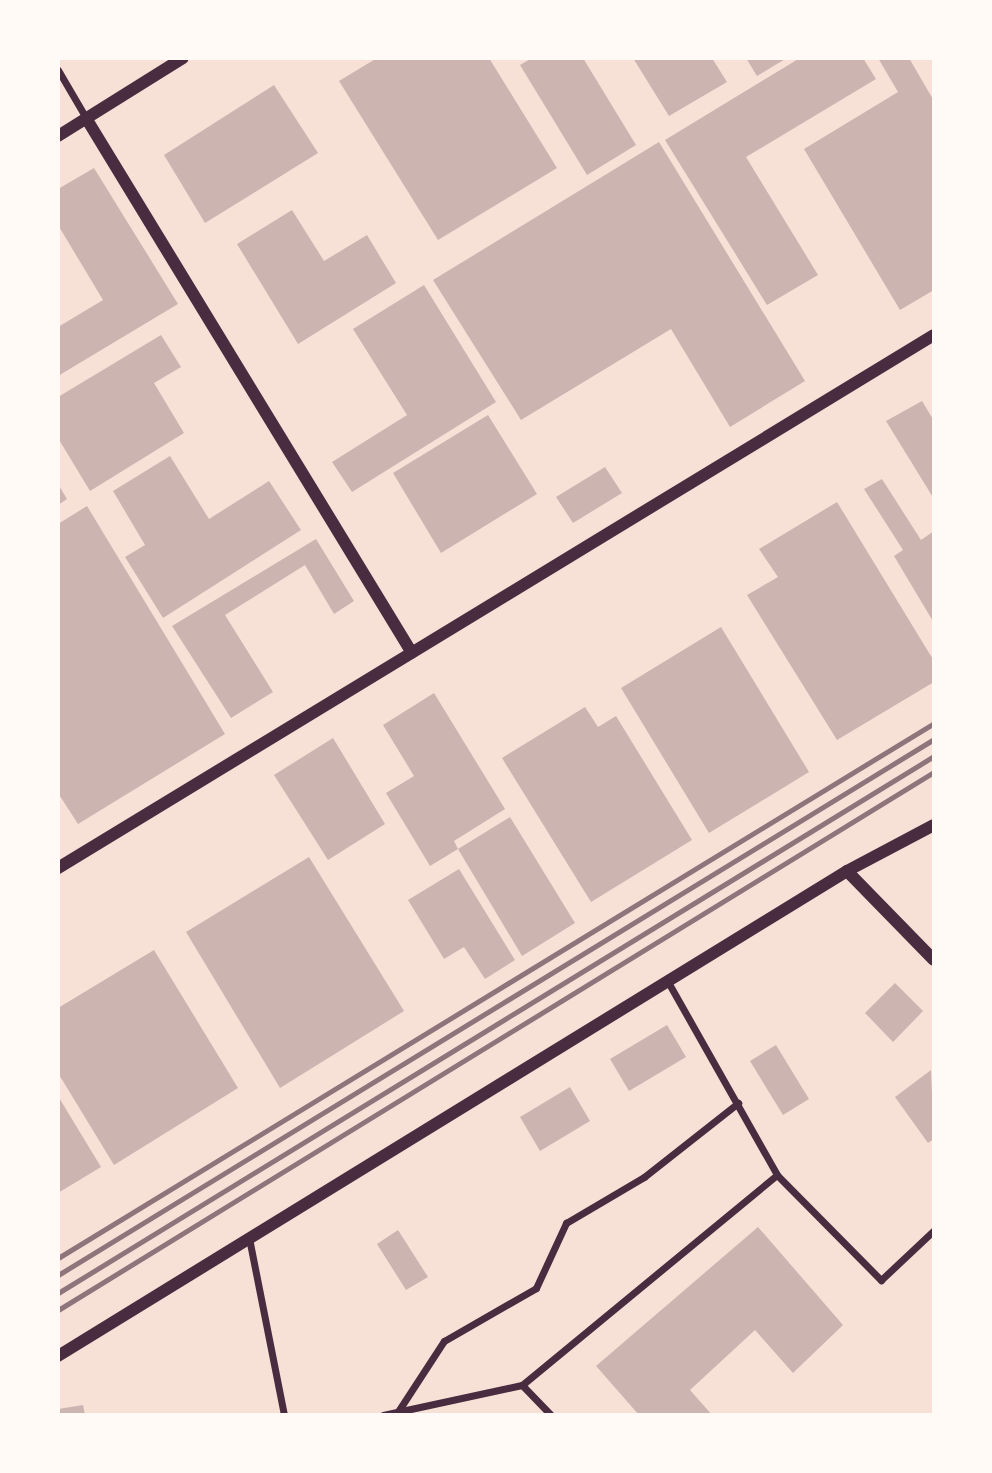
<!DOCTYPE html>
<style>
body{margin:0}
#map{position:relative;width:992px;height:1473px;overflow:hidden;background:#f7e1d7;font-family:Lato,sans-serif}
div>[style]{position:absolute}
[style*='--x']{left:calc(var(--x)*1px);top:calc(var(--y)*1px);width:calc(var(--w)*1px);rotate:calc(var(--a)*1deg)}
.building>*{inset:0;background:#ccb4b1}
.minor>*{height:7px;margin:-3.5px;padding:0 3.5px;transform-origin:3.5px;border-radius:3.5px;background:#4a2c40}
.tertiary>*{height:12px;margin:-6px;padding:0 6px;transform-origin:6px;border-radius:6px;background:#4a2c40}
.rail>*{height:5px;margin:-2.5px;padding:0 2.5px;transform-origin:2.5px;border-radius:2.5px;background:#8f747c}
span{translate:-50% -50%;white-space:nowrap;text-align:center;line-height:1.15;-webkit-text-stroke:5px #fffaf5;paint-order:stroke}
.frame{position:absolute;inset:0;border:60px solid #fffaf5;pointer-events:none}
</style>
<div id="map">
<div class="building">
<i style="clip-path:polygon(377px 58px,489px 58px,557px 168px,438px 240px,339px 81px)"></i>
<i style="clip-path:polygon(532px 58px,583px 58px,636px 145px,587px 175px,520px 65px)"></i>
<i style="clip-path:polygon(633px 58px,712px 58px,727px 82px,669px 116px)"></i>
<i style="clip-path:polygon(746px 58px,787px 58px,757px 76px)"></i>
<i style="clip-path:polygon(800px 58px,863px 58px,876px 79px,746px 157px,818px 275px,767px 305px,665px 140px)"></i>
<i style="clip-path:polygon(878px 58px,909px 58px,934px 101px,934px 290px,900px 310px,804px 149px,898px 92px)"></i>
<i style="clip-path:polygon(274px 85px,318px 153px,205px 223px,164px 155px)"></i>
<i style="clip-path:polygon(659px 142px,805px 381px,730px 427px,671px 329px,521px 420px,433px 280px)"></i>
<i style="clip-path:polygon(94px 168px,178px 304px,58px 376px,58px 327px,103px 300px,58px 225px,58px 189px)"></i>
<i style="clip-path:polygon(292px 210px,324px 261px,367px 235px,396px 283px,298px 344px,237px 244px)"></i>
<i style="clip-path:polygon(424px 285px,496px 402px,352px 492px,332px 462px,407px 415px,353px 329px)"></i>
<i style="clip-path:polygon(161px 335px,181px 367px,154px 383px,184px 433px,90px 491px,58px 438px,58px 397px)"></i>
<i style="clip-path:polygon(922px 401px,934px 421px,934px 499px,886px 421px)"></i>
<i style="clip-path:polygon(488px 415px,537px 494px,441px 553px,393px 473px)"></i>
<i style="clip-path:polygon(170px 456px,209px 519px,269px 481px,301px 530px,163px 618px,125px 557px,145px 545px,113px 491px)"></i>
<i style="clip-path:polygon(605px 467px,622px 493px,573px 523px,556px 497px)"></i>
<i style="clip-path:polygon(882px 479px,921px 540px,934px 531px,934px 623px,894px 556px,903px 550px,864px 489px)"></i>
<i style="clip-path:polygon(58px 484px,67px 499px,58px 505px)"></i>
<i style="clip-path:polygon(837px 502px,934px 661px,934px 682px,837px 740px,747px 595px,778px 577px,759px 549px)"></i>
<i style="clip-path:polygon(87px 506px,225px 734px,78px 824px,58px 793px,58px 524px)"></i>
<i style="clip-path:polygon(316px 539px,354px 601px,334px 614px,305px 565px,225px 615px,273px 692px,231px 718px,172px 626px)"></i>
<i style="clip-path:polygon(721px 627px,809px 772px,709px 833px,621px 688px)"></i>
<i style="clip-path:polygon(434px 693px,505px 809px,454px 841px,458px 849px,510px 817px,575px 923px,522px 956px,458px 849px,430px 866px,386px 793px,414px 776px,383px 725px)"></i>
<i style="clip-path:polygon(585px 707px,598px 727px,616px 716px,692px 840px,591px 902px,502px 758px)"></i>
<i style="clip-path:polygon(333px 738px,385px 824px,328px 860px,274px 775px)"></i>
<i style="clip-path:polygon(309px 857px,404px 1011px,280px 1088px,186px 932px)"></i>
<i style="clip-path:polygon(459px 869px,515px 960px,485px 979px,464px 947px,444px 959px,408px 900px)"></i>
<i style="clip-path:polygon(154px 950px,238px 1088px,114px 1165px,58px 1073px,58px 1008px)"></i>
<i style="clip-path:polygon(895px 983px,923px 1011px,893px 1042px,865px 1013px)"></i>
<i style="clip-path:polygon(667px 1025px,686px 1057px,629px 1091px,610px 1059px)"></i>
<i style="clip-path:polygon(776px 1045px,809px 1099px,783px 1115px,750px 1061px)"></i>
<i style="clip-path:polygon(931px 1070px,934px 1139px,928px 1143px,895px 1097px)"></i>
<i style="clip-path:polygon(570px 1087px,590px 1121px,540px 1151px,520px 1117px)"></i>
<i style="clip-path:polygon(58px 1096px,101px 1167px,58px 1193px)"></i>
<i style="clip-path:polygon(758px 1227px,843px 1325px,793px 1373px,755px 1330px,690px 1390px,712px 1415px,639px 1415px,596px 1366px)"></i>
<i style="clip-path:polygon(398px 1230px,428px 1277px,406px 1290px,377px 1244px)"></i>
<i style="clip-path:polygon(83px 1405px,85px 1415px,58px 1415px,58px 1409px)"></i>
</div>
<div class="minor">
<i style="--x:58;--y:70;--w:56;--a:59.7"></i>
<i style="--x:668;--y:982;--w:222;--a:60.5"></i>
<i style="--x:777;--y:1175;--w:148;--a:45.3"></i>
<i style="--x:881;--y:1280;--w:73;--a:-43.3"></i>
<i style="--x:249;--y:1238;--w:180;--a:78.8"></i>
<i style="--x:522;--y:1385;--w:42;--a:46"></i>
<i style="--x:397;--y:1413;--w:86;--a:-56.9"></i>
<i style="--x:444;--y:1341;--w:106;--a:-29.9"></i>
<i style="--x:536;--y:1288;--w:72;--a:-65.2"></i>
<i style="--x:566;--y:1223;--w:91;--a:-30.5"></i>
<i style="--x:644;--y:1177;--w:120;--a:-38.2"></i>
<i style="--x:383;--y:1415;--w:142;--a:-12.2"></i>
<i style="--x:522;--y:1385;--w:330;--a:-39.5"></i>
</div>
<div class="tertiary">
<i style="--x:86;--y:118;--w:626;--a:58.64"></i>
<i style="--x:58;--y:136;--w:147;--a:-32"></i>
<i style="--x:58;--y:868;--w:1025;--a:-31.32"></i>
<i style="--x:847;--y:871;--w:124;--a:45.7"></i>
<i style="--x:58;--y:1356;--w:926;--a:-31.58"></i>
<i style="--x:847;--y:871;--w:98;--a:-27.9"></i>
</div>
<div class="rail">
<i style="--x:58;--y:1258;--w:1026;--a:-31.41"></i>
<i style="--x:58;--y:1275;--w:1027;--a:-31.46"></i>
<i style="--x:58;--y:1293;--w:1027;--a:-31.51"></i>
<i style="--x:58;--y:1310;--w:1028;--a:-31.56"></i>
</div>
<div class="frame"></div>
</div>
